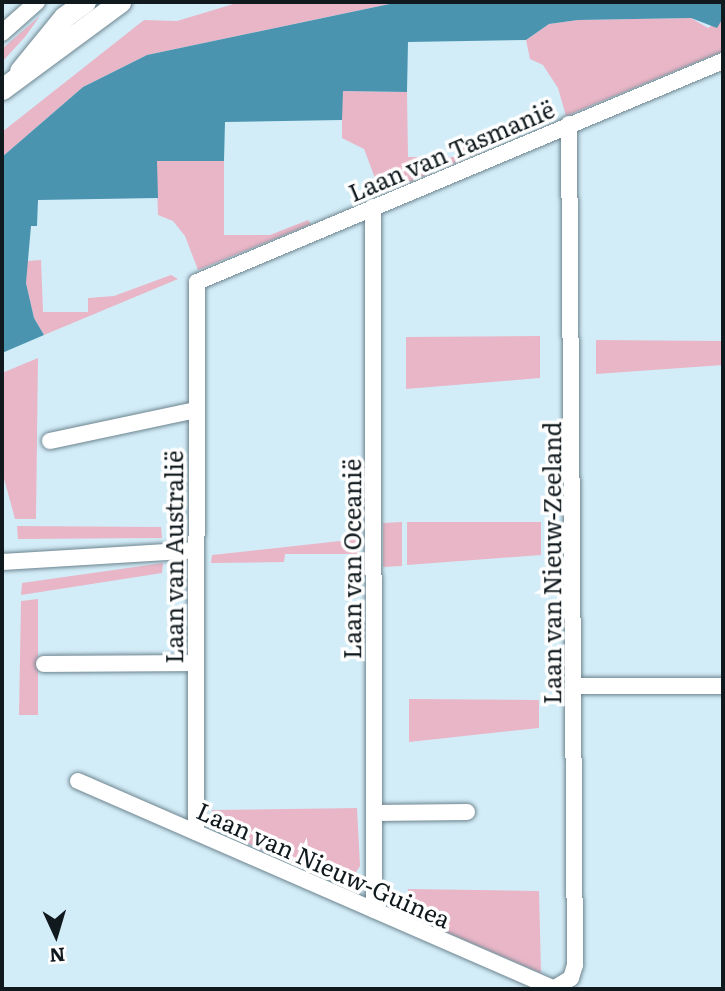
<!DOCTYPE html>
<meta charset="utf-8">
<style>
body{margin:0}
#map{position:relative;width:725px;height:991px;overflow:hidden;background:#d3edf8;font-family:Literata,serif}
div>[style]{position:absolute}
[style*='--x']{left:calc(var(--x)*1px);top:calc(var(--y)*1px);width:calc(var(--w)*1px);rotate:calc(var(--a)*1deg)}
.green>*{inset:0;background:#e9b6c7}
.water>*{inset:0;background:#4b94b0}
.roads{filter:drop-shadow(0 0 2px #6d848e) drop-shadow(0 0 2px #6d848e)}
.street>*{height:16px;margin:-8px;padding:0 8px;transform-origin:8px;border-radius:8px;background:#fff}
.secondary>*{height:21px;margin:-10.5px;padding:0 10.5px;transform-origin:10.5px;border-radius:10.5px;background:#fff}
span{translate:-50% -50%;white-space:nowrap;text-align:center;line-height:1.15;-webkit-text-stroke:7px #fff;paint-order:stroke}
.street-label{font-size:24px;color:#10191d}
.frame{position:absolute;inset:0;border:4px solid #10191d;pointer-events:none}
.north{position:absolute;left:21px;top:900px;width:70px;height:70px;-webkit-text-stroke:5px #fff;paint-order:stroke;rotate:176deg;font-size:19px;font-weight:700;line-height:28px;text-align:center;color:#10191d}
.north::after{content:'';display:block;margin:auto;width:24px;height:32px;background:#10191d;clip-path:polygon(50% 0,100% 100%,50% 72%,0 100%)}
</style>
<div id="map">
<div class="green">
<i style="clip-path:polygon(240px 2px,399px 2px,147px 55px,83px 87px,2px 157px,2px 132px,144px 20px,177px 21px)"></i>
<i style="clip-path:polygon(40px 16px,25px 37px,2px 62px,2px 49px)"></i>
<i style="clip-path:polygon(691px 18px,708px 28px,723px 18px,723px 51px,566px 116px,558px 88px,543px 65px,530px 59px,526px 40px,549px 24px,578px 20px)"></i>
<i style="clip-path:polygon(342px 91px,407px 92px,408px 157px,461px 157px,461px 141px,492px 140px,495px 146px,381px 194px,364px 149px,342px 138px)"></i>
<i style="clip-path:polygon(156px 161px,224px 161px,224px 235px,270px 235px,308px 220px,311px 224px,198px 270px,185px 236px,173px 221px,158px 215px)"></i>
<i style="clip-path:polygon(41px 260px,43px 312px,88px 312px,88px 298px,114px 296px,171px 275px,178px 279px,44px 335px,34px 318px,26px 283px,27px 261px)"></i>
<i style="clip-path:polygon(540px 336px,540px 378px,406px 389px,406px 337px)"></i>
<i style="clip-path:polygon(596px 340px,723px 341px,723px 365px,596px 374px)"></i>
<i style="clip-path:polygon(38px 358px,36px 519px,15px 519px,2px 471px,2px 373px)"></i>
<i style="clip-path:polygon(402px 522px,402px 566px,383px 567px,383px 523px)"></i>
<i style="clip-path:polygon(407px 522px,541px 522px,541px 555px,407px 565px)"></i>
<i style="clip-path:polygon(17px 526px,161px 527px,162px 538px,18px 539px)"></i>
<i style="clip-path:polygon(358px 539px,359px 554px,285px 554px,284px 562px,211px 563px,212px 555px)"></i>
<i style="clip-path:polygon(163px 563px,162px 573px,21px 595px,22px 583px)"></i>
<i style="clip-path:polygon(38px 599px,38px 715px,19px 715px,21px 601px)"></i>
<i style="clip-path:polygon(409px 699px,539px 700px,539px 728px,409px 742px)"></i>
<i style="clip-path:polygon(357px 808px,360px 866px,354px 875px,335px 875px,331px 881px,212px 827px,212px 810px)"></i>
<i style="clip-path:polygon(408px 889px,539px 891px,541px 973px,407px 915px)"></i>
</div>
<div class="water">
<i style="clip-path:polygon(399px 2px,723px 2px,723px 18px,717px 28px,691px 18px,578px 20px,549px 24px,526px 40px,408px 42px,407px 92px,343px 91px,342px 120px,225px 122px,224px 161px,157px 161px,158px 198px,38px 200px,37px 226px,31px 226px,26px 283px,34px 318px,44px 335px,2px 353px,2px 157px,83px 87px,147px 55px)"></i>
</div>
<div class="roads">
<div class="street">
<i style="--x:2;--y:33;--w:47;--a:-41.5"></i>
<i style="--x:373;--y:207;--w:703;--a:89.92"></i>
<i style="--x:50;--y:441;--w:149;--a:-12"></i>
<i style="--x:2;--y:562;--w:194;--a:-3.5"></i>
<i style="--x:44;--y:664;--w:152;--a:-0.4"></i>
<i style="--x:574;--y:686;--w:149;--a:0"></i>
<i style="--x:78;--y:781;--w:518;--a:23.55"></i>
<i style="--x:374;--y:813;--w:93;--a:-0.6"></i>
<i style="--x:196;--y:832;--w:550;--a:-89.9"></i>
<i style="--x:197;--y:282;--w:571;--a:-22.79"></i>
<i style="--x:553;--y:989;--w:21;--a:-31"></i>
<i style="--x:571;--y:978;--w:14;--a:-73"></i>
<i style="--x:575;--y:965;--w:841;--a:-90.41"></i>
</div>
<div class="secondary">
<i style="--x:20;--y:71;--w:70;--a:-50.8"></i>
<i style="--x:64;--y:17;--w:26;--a:-36"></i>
<i style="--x:2;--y:89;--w:147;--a:-36.4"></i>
</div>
</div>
<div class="street-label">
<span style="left:451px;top:150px;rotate:-23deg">Laan van Tasmanië</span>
<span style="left:173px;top:557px;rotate:-90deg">Laan van Australië</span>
<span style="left:351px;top:559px;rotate:-90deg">Laan van Oceanië</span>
<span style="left:551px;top:563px;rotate:-90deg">Laan van Nieuw-Zeeland</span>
<span style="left:324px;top:864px;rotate:24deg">Laan van Nieuw-Guinea</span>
</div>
<div class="frame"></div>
<div class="north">N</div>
</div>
